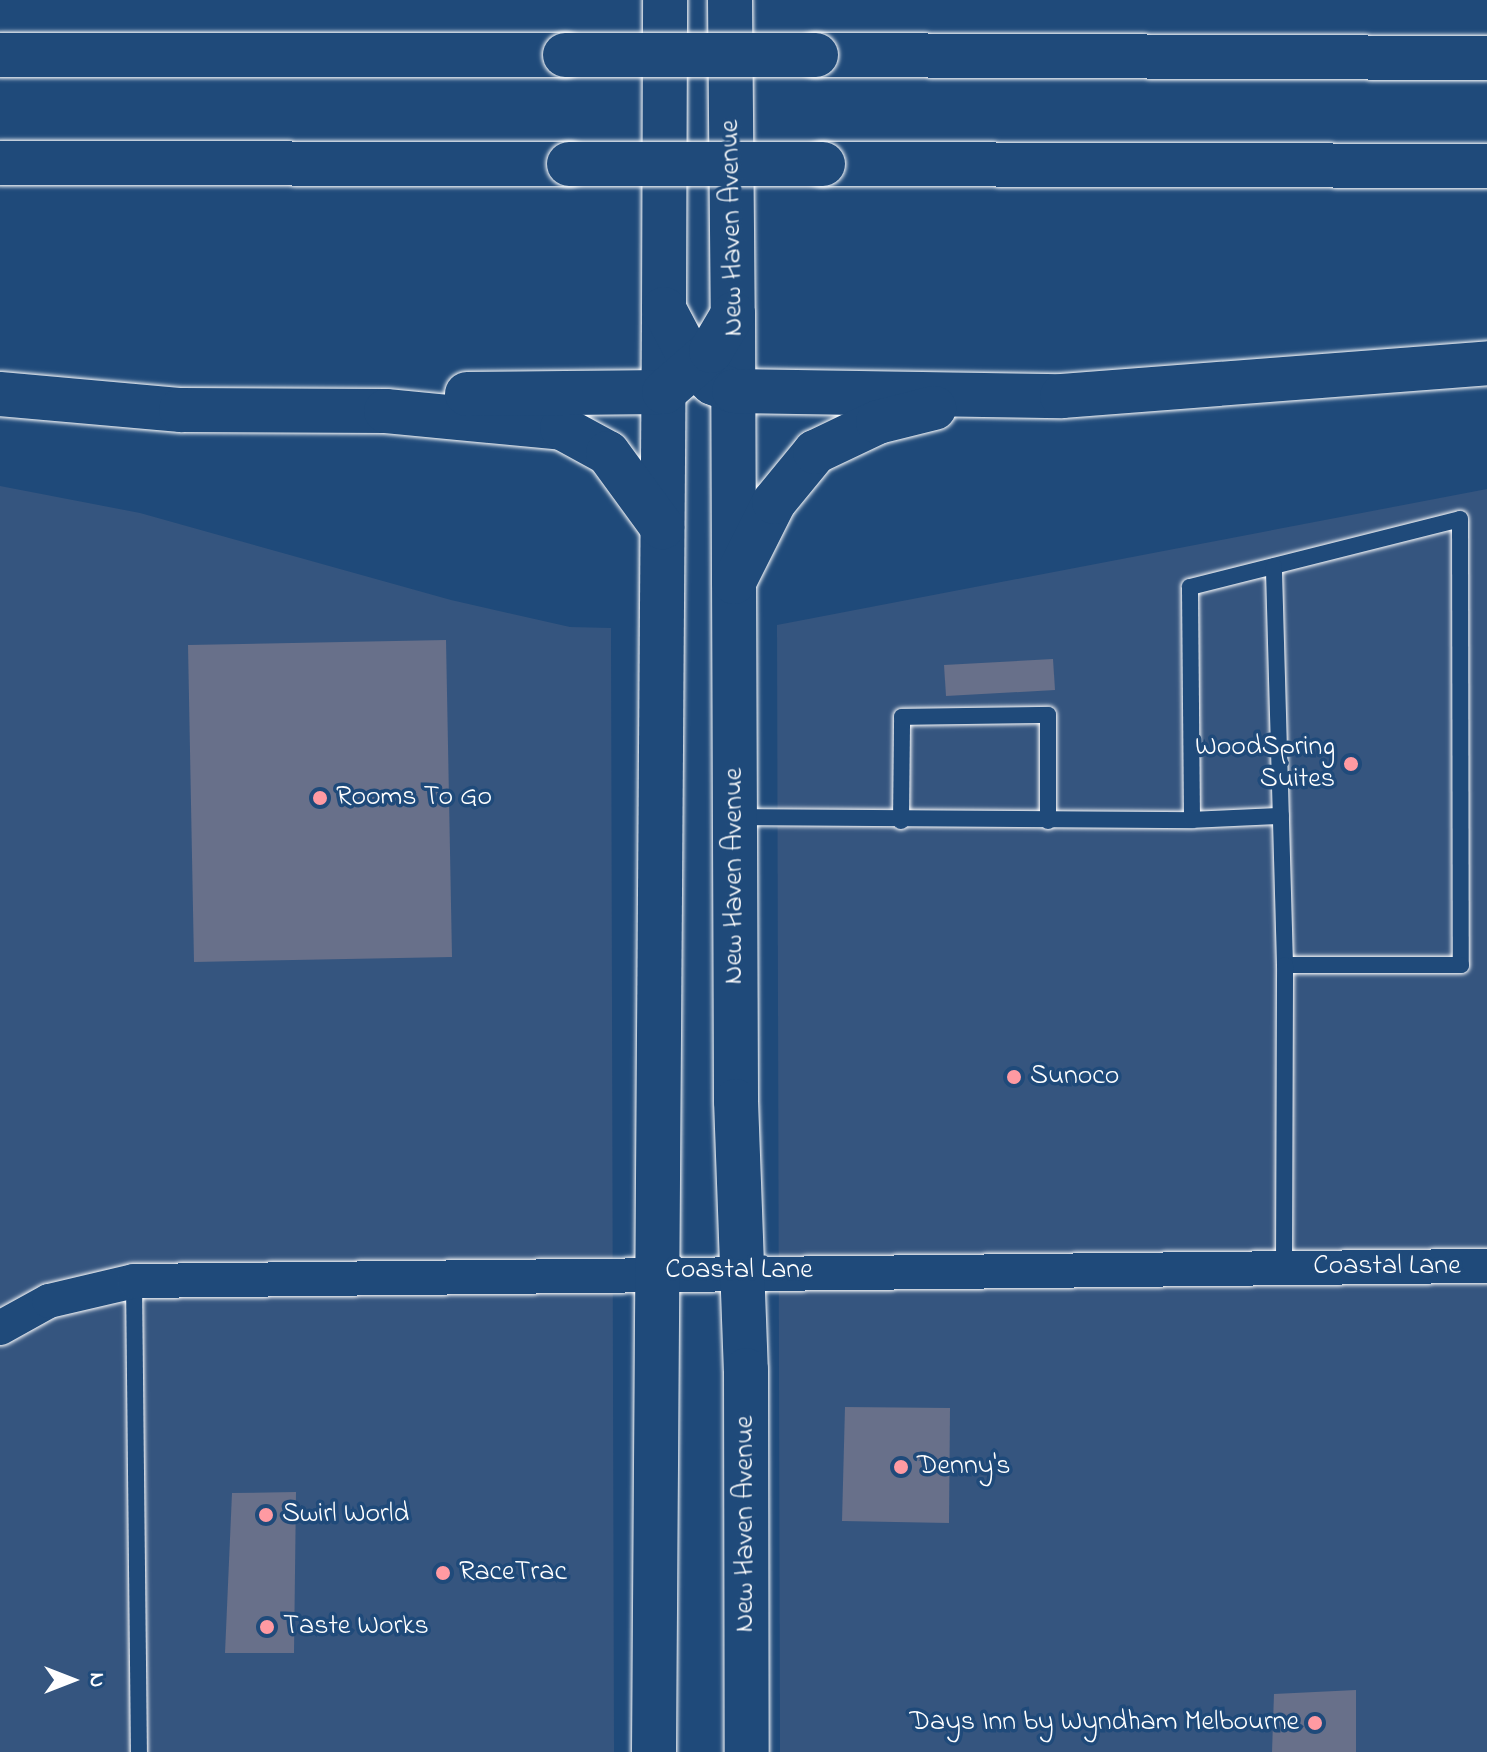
<!DOCTYPE html>
<style>
body{margin:0}
#map{position:relative;width:1487px;height:1752px;overflow:hidden;background:#1f4a7a;font-family:"Indie Flower",sans-serif}
div>[style]{position:absolute}
[style*='--x']{left:calc(var(--x)*1px);top:calc(var(--y)*1px);width:calc(var(--w)*1px);rotate:calc(var(--a)*1deg)}
.built>*{inset:0;background:#35557f}
.building>*{inset:0;background:#68708a}
.roads{filter:drop-shadow(0 0 2px #fff) drop-shadow(0 0 2px #fff)}
.service>*{height:16px;margin:-8px;padding:0 8px;transform-origin:8px;border-radius:8px;background:#1f4a7a}
.minor>*{height:34px;margin:-17px;padding:0 17px;transform-origin:17px;border-radius:17px;background:#1f4a7a}
.primary>*{height:44px;margin:-22px;padding:0 22px;transform-origin:22px;border-radius:22px;background:#1f4a7a}
.trunk>*{height:44px;margin:-22px;padding:0 22px;transform-origin:22px;border-radius:22px;background:#1f4a7a}
.motorway>*{height:44px;margin:-22px;padding:0 22px;transform-origin:22px;border-radius:22px;background:#1f4a7a}
.bridges{filter:drop-shadow(0 0 2px #fff) drop-shadow(0 0 2px #fff)}
.motorway-bridge>*{height:44px;margin:-22px;padding:0 22px;transform-origin:22px;border-radius:22px;background:#1f4a7a}
.dots>*{width:22px;height:22px;translate:-50% -50%;box-sizing:border-box;border:4px solid #1f4a7a;border-radius:50%}
span{translate:-50% -50%;white-space:nowrap;text-align:center;line-height:1.15;-webkit-text-stroke:7px #1f4a7a;paint-order:stroke}
.street-label{font-size:28px;color:#fff}
.poi-label{font-size:28px;color:#fff}
.right{translate:-100% -50%;text-align:right}
.left{translate:0 -50%;text-align:left}
.north{position:absolute;left:32px;top:1640px;width:80px;height:80px;-webkit-text-stroke:6px #1f4a7a;paint-order:stroke;rotate:90deg;font-size:22px;font-weight:700;line-height:32px;text-align:center;color:#fff}
.north::after{content:'';display:block;margin:auto;width:28px;height:36px;background:#fff;clip-path:polygon(50% 0,100% 100%,50% 72%,0 100%)}
</style>
<div id="map">
<div class="built">
<i style="clip-path:polygon(0 486px,140px 513px,451px 600px,570px 627px,611px 628px,614px 1752px,0 1752px)"></i>
<i style="clip-path:polygon(1487px 489px,1487px 1752px,780px 1752px,777px 625px)"></i>
</div>
<div class="building">
<i style="clip-path:polygon(446px 640px,452px 957px,194px 962px,188px 645px)"></i>
<i style="clip-path:polygon(1053px 659px,1055px 690px,946px 696px,944px 665px)"></i>
<i style="clip-path:polygon(845px 1407px,950px 1408px,949px 1523px,842px 1521px)"></i>
<i style="clip-path:polygon(296px 1492px,294px 1653px,225px 1653px,232px 1493px)"></i>
<i style="clip-path:polygon(1356px 1690px,1356px 1752px,1272px 1752px,1274px 1694px)"></i>
</div>
<div class="roads">
<div class="service">
<i style="--x:736;--y:817;--w:456;--a:0.4"></i>
<i style="--x:1192;--y:820;--w:233;--a:-90.5"></i>
<i style="--x:1190;--y:587;--w:278;--a:-14.1"></i>
<i style="--x:1460;--y:519;--w:446;--a:89.9"></i>
<i style="--x:1461;--y:965;--w:176;--a:180"></i>
<i style="--x:1285;--y:965;--w:399;--a:-91.6"></i>
<i style="--x:1192;--y:820;--w:89;--a:-2.6"></i>
<i style="--x:901;--y:821;--w:104;--a:-89.4"></i>
<i style="--x:902;--y:717;--w:146;--a:-0.8"></i>
<i style="--x:1048;--y:715;--w:106;--a:90"></i>
<i style="--x:1284;--y:1268;--w:303;--a:-89.8"></i>
<i style="--x:134;--y:1281;--w:471;--a:89.4"></i>
</div>
<div class="minor">
<i style="--x:0;--y:1328;--w:56;--a:-28.9"></i>
<i style="--x:49;--y:1301;--w:87;--a:-13.2"></i>
<i style="--x:134;--y:1281;--w:1353;--a:-0.64"></i>
</div>
<div class="primary">
<i style="--x:733;--y:314;--w:787;--a:89.78"></i>
<i style="--x:736;--y:1101;--w:269;--a:87.9"></i>
<i style="--x:746;--y:1370;--w:382;--a:89.9"></i>
<i style="--x:654;--y:1752;--w:1443;--a:-89.6"></i>
</div>
<div class="trunk">
<i style="--x:730;--y:0;--w:314;--a:89.5"></i>
<i style="--x:664;--y:309;--w:309;--a:-89.8"></i>
</div>
<div class="motorway">
<i style="--x:0;--y:55;--w:565;--a:0"></i>
<i style="--x:816;--y:55;--w:671;--a:0.26"></i>
<i style="--x:0;--y:163;--w:569;--a:0.1"></i>
<i style="--x:823;--y:164;--w:664;--a:0.17"></i>
<i style="--x:664;--y:309;--w:64;--a:62.2"></i>
<i style="--x:694;--y:366;--w:25;--a:42"></i>
<i style="--x:713;--y:383;--w:22;--a:21"></i>
<i style="--x:734;--y:391;--w:328;--a:0.9"></i>
<i style="--x:1062;--y:396;--w:426;--a:-4.4"></i>
<i style="--x:0;--y:394;--w:182;--a:5.1"></i>
<i style="--x:181;--y:410;--w:205;--a:0.3"></i>
<i style="--x:386;--y:411;--w:177;--a:5.5"></i>
<i style="--x:562;--y:428;--w:52;--a:28.5"></i>
<i style="--x:608;--y:453;--w:92;--a:53.9"></i>
<i style="--x:467;--y:394;--w:197;--a:-0.6"></i>
<i style="--x:664;--y:392;--w:62;--a:-41.1"></i>
<i style="--x:711;--y:351;--w:43;--a:-59.3"></i>
<i style="--x:734;--y:582;--w:89;--a:-63.4"></i>
<i style="--x:774;--y:502;--w:65;--a:-50.6"></i>
<i style="--x:815;--y:452;--w:70;--a:-25.5"></i>
<i style="--x:878;--y:422;--w:58;--a:-14"></i>
</div>
</div>
<div class="bridges">
<div class="motorway-bridge">
<i style="--x:565;--y:55;--w:251;--a:0"></i>
<i style="--x:569;--y:164;--w:254;--a:0"></i>
</div>
</div>
<div class="dots">
<i style="left:1351px;top:764px;background:#ff9aa2"></i>
<i style="left:320px;top:798px;background:#ff9aa2"></i>
<i style="left:1014px;top:1077px;background:#ff9aa2"></i>
<i style="left:901px;top:1467px;background:#ff9aa2"></i>
<i style="left:266px;top:1515px;background:#ff9aa2"></i>
<i style="left:443px;top:1573px;background:#ff9aa2"></i>
<i style="left:267px;top:1627px;background:#ff9aa2"></i>
<i style="left:1315px;top:1723px;background:#ff9aa2"></i>
</div>
<div class="street-label">
<span style="left:733px;top:228px;rotate:-91deg">New Haven Avenue</span>
<span style="left:735px;top:876px;rotate:-90deg">New Haven Avenue</span>
<span style="left:1387px;top:1267px">Coastal Lane</span>
<span style="left:739px;top:1271px">Coastal Lane</span>
<span style="left:746px;top:1524px;rotate:-90deg">New Haven Avenue</span>
</div>
<div class="poi-label">
<span class="right" style="left:1335px;top:764px">WoodSpring<br>Suites</span>
<span class="left" style="left:336px;top:798px">Rooms To Go</span>
<span class="left" style="left:1030px;top:1077px">Sunoco</span>
<span class="left" style="left:917px;top:1467px">Denny's</span>
<span class="left" style="left:282px;top:1515px">Swirl World</span>
<span class="left" style="left:459px;top:1573px">RaceTrac</span>
<span class="left" style="left:283px;top:1627px">Taste Works</span>
<span class="right" style="left:1299px;top:1723px">Days Inn by Wyndham Melbourne</span>
</div>
<div class="north">N</div>
</div>
